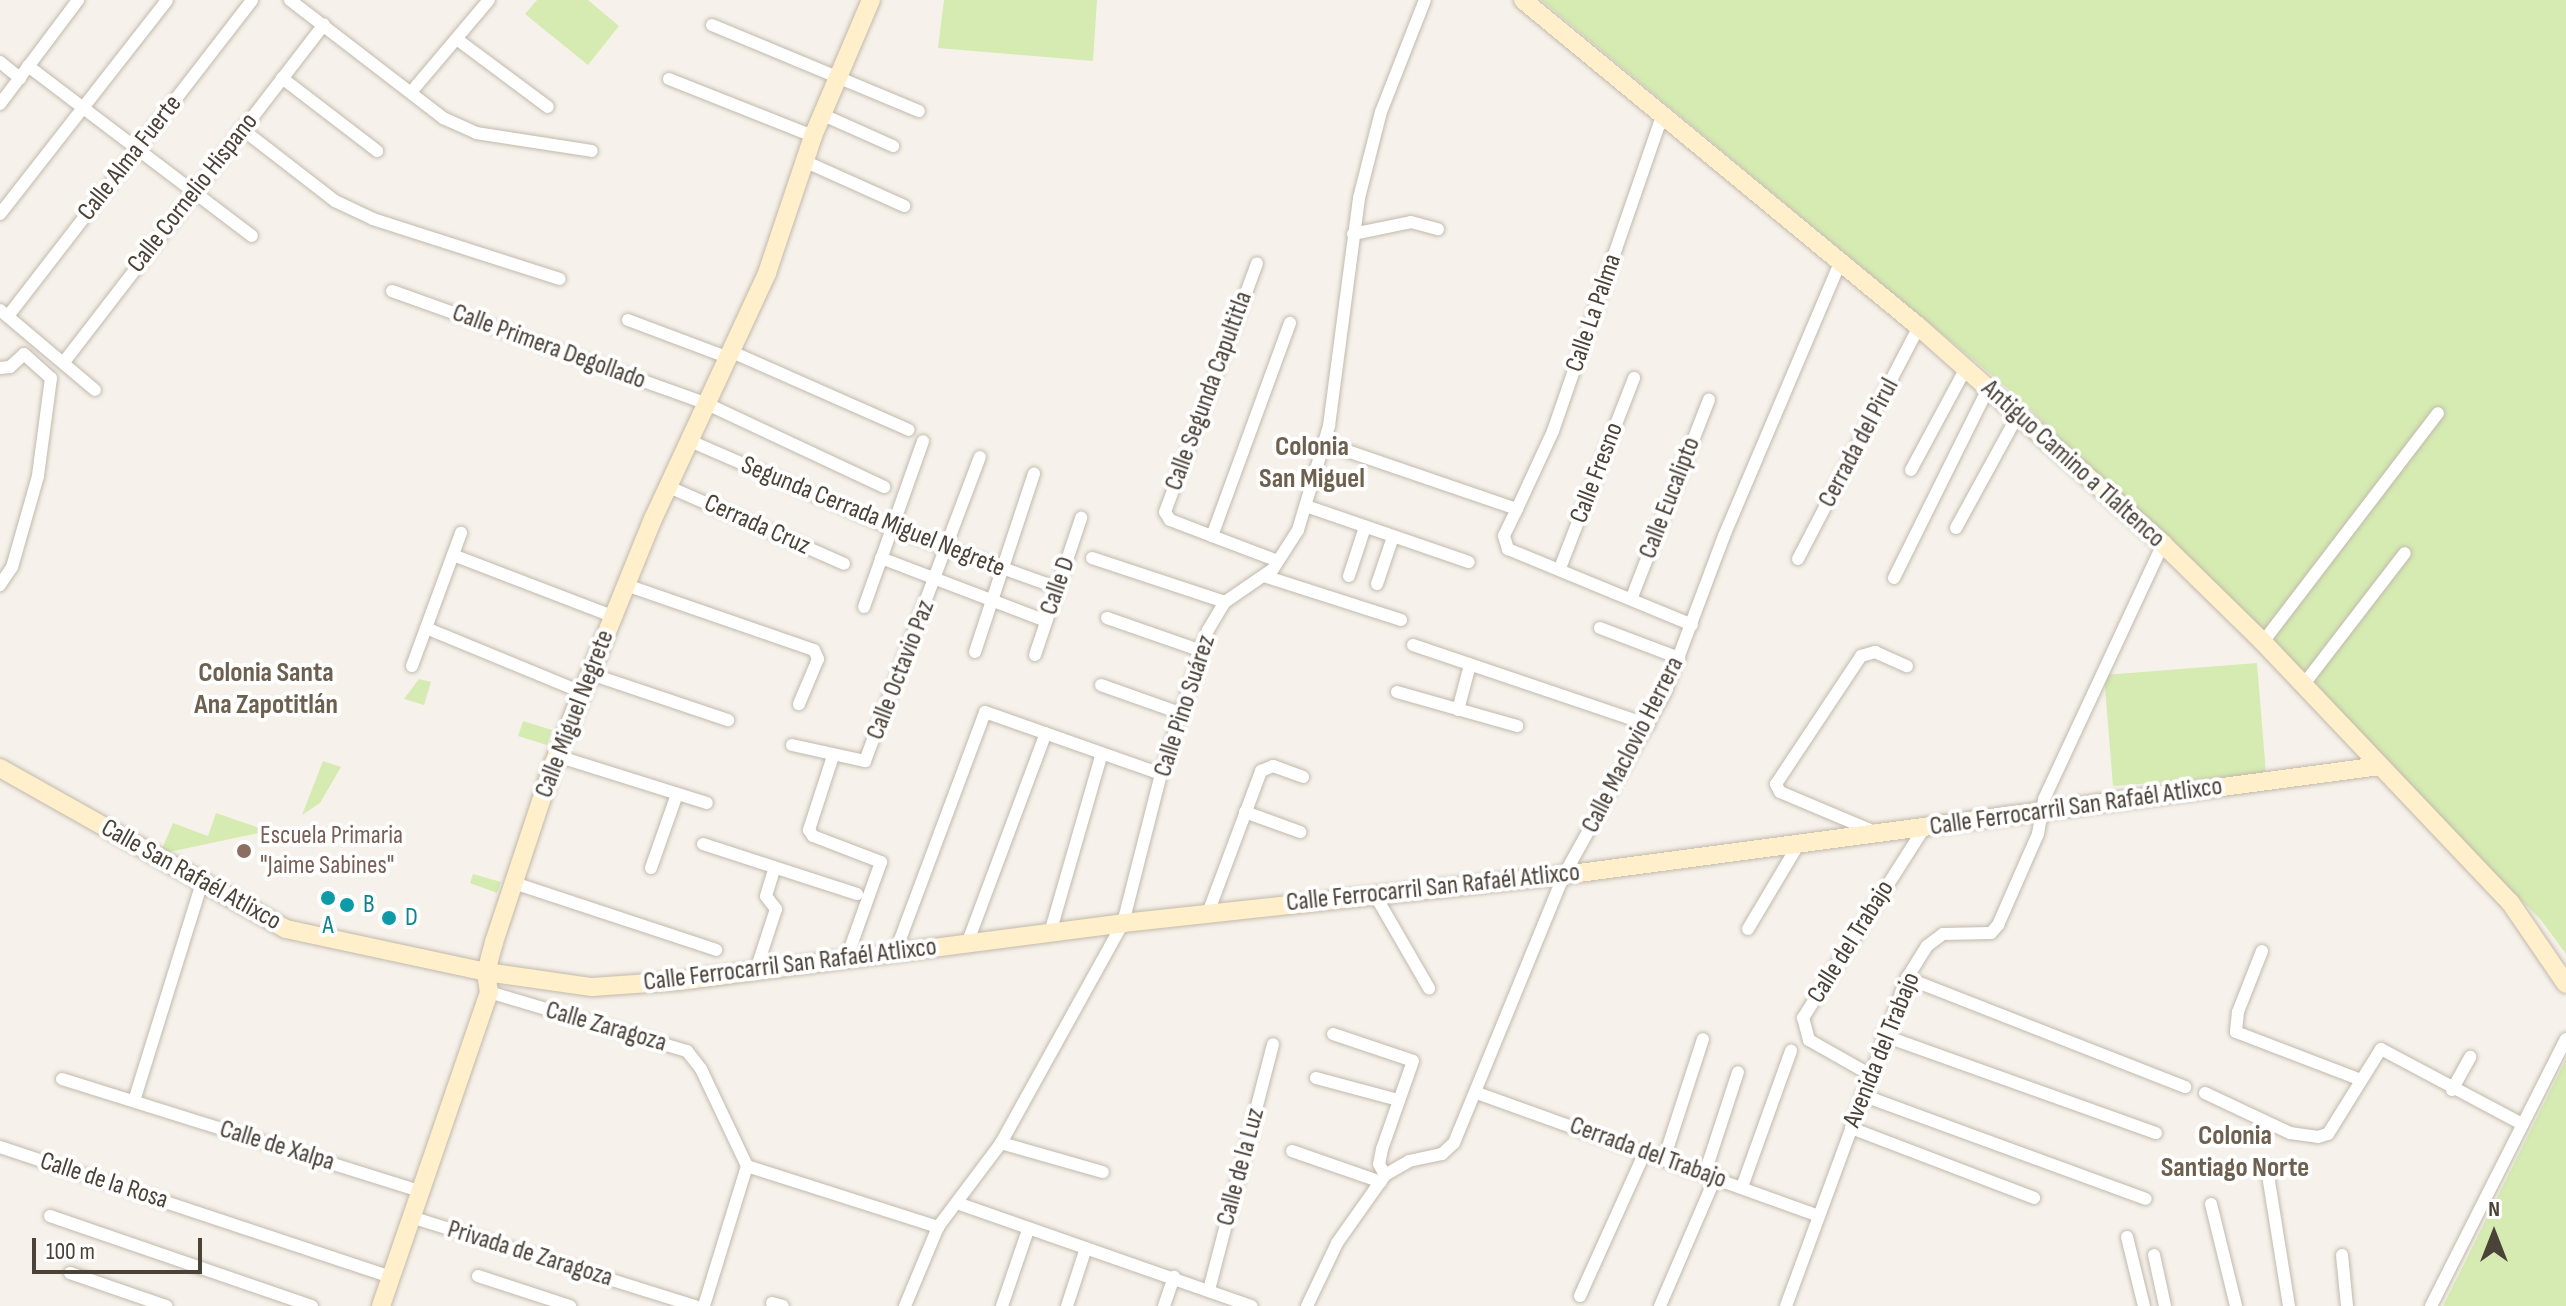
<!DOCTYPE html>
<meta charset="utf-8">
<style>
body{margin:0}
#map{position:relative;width:2566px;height:1306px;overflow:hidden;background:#f6f2eb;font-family:"Sofia Sans Condensed",sans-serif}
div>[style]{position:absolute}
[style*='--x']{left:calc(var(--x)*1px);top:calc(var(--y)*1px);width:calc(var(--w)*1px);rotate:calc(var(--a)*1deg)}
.green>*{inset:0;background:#d5ebb2}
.roads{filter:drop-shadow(0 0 2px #c2b9ac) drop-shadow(0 0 2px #c2b9ac)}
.street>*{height:12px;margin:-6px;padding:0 6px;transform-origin:6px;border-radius:6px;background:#fff}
.secondary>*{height:18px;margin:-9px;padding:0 9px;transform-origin:9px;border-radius:9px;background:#fff0cb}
.dots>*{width:22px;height:22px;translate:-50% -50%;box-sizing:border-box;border:4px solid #fff;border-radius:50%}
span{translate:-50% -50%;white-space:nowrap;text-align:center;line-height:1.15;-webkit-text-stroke:8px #fff;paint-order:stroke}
.street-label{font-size:26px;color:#4b4238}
.education-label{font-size:26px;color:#785e54}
.left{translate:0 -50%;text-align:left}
.culture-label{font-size:26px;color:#0d838f}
.neighbourhood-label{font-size:28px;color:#6e604f;font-weight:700}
.north{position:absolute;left:2454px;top:1194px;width:80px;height:80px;-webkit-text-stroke:6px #fff;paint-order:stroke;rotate:0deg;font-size:22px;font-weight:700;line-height:32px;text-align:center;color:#4b4238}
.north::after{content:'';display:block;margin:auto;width:28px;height:36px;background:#4b4238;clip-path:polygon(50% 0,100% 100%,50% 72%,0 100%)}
.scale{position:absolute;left:32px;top:1238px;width:170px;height:36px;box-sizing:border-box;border:4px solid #4b4238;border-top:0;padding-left:10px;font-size:24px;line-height:28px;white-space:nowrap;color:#4b4238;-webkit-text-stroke:6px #fff;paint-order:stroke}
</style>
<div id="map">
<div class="green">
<i style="clip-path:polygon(537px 0,588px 0,619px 26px,588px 65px,525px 14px)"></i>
<i style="clip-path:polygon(944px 0,1097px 0,1093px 61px,938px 48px)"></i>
<i style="clip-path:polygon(1541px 0,2566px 0,2566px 954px,2541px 920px,2018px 397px)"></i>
<i style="clip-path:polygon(2257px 663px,2266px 774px,2113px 786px,2104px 675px)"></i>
<i style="clip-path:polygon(419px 679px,431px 682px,424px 705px,404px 699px)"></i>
<i style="clip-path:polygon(523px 721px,552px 730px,547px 745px,518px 736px)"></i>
<i style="clip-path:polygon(323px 761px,341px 767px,320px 803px,302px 815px)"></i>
<i style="clip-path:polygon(216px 813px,268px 831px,169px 852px,162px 849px,173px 823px,208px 836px)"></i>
<i style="clip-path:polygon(473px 874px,501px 882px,497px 893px,470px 883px)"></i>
<i style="clip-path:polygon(2566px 1059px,2566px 1306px,2443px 1306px)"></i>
</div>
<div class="roads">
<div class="street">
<i style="--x:290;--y:0;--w:193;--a:37.6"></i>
<i style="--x:443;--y:118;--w:36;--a:24"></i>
<i style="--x:476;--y:133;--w:117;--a:8.8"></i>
<i style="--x:712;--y:25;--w:224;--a:22.6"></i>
<i style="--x:458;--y:40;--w:112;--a:36.7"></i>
<i style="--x:0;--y:62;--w:26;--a:39"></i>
<i style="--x:28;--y:66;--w:281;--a:37.2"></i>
<i style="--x:282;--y:78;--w:120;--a:37.5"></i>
<i style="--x:669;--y:79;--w:155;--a:21.6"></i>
<i style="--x:412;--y:91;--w:119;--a:-49.8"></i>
<i style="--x:0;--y:104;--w:130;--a:-53.1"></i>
<i style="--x:821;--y:114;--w:79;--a:24"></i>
<i style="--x:242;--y:129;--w:118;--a:37.7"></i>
<i style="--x:335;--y:201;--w:42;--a:25.3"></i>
<i style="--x:373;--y:219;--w:196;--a:17.8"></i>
<i style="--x:804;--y:161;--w:110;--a:24.2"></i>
<i style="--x:0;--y:214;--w:271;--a:-52"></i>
<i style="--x:1353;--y:234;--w:59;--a:-11.7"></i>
<i style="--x:1411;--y:222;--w:28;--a:15"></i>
<i style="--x:392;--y:291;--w:332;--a:19.7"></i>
<i style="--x:705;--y:403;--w:198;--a:25.1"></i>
<i style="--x:0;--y:310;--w:124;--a:40.1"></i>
<i style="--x:8;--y:316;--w:399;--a:-52.3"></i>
<i style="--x:628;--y:320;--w:108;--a:20.6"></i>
<i style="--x:732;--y:352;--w:193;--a:23.8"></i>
<i style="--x:64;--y:362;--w:426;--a:-52.4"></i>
<i style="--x:0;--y:368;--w:10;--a:-6"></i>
<i style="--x:10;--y:367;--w:19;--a:-43"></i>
<i style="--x:24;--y:354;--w:36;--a:42"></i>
<i style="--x:51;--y:378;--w:99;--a:97.6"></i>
<i style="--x:38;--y:476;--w:95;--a:105.9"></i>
<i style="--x:12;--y:567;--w:22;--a:124"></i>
<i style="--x:690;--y:441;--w:219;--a:23.4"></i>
<i style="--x:891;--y:528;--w:177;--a:19.8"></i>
<i style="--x:1324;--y:443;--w:204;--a:18.9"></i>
<i style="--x:1517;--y:509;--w:30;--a:116"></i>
<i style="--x:1504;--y:536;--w:14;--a:73"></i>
<i style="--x:1508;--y:549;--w:199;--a:22.4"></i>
<i style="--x:1911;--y:470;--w:116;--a:-61.7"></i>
<i style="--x:669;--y:487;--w:191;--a:23.7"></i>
<i style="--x:1306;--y:506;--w:172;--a:19"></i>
<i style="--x:1517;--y:509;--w:86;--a:-65.2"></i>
<i style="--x:1553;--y:431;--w:336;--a:-70.9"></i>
<i style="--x:1956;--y:528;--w:131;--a:-61.3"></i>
<i style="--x:1212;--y:536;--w:45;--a:-159.1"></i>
<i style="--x:1170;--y:520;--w:9;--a:-122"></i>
<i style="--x:1165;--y:512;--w:265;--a:-69.7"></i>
<i style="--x:453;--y:555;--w:170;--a:21"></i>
<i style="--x:881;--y:558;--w:177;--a:20.9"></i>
<i style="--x:1092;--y:558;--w:140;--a:18.3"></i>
<i style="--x:1798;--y:559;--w:262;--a:-62.5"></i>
<i style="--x:1278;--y:561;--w:71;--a:-159.3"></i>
<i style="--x:1212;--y:536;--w:227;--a:-69.9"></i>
<i style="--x:1560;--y:568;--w:204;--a:-68.7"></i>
<i style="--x:1264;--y:576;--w:144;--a:17.8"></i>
<i style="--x:1349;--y:576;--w:52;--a:-71.9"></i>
<i style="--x:1894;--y:578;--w:213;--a:-63.6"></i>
<i style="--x:1377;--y:584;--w:50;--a:-71.2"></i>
<i style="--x:626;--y:585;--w:199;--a:19.1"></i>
<i style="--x:814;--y:650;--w:10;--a:66"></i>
<i style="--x:818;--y:659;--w:49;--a:112.9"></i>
<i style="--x:1632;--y:597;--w:212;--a:-68.7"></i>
<i style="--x:864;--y:607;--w:176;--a:-70.4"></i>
<i style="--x:1107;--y:618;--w:97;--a:19.2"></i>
<i style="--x:426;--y:628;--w:168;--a:22.4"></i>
<i style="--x:1600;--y:628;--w:85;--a:20.8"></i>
<i style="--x:2263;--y:642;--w:288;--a:-52.6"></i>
<i style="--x:1413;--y:645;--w:249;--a:18.7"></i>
<i style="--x:975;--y:652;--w:188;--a:-71.7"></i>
<i style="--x:1035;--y:655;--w:145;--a:-71.4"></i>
<i style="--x:412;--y:666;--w:142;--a:-69.8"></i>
<i style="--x:588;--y:673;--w:148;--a:18.6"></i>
<i style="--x:2304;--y:684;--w:165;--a:-52.4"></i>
<i style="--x:1101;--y:685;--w:84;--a:19.5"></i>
<i style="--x:1397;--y:692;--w:125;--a:15.8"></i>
<i style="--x:1458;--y:710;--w:47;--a:-75.1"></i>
<i style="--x:792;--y:745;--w:75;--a:12.4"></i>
<i style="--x:865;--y:761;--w:325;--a:-69.3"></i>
<i style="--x:557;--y:756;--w:157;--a:17.4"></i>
<i style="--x:833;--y:756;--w:78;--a:108"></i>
<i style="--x:809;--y:830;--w:7;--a:56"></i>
<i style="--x:813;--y:836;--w:73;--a:20.9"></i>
<i style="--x:881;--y:862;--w:104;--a:109.7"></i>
<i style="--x:1245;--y:812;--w:59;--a:20"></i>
<i style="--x:1875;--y:832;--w:103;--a:-157.2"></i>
<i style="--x:1780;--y:792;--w:9;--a:-117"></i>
<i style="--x:1776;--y:784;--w:154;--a:-56.4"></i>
<i style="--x:1861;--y:656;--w:15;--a:-16"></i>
<i style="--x:1875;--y:652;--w:35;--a:24"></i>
<i style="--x:703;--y:844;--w:162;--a:18"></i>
<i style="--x:651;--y:868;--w:78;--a:-70.6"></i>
<i style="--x:514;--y:883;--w:213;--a:18.3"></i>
<i style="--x:1375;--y:895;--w:108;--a:59.9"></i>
<i style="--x:1208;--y:913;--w:152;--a:-69.5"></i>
<i style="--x:1261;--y:771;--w:13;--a:-23"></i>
<i style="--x:1273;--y:766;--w:32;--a:20"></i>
<i style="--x:1748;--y:929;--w:98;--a:-59.2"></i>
<i style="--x:1050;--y:933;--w:187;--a:-73.9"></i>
<i style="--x:967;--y:944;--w:225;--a:-69.5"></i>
<i style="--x:2262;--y:951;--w:66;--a:111.5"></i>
<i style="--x:2238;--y:1012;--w:20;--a:96"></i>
<i style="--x:2236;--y:1032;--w:134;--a:21"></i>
<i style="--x:895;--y:953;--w:257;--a:-69.5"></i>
<i style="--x:985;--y:712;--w:187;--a:19.4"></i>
<i style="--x:756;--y:970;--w:64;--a:-71.8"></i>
<i style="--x:776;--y:909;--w:16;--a:-128"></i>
<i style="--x:766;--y:896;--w:28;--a:-73"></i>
<i style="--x:1907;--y:978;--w:299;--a:21.4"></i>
<i style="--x:489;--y:992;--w:207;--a:16.6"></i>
<i style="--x:687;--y:1051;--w:23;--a:52"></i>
<i style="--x:701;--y:1069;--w:107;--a:64.6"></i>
<i style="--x:747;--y:1166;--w:146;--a:107.1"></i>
<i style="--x:1333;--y:1034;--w:84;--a:18.6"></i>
<i style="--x:1413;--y:1061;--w:93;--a:109.4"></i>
<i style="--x:1382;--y:1149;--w:15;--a:101"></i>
<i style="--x:1379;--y:1164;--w:13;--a:61"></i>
<i style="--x:1882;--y:1035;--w:291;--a:19.7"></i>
<i style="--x:1869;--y:1074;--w:69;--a:-150.5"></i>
<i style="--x:1809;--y:1040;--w:23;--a:-105"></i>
<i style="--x:1803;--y:1018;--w:225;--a:-57.5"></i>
<i style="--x:1316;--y:1078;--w:85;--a:15"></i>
<i style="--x:62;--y:1079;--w:375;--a:17.4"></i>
<i style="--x:2452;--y:1090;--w:38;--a:-61"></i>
<i style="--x:1477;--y:1093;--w:363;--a:19.8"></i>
<i style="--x:2205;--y:1093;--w:94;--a:25.2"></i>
<i style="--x:2290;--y:1133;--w:28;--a:8"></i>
<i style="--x:2318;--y:1137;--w:10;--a:-17"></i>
<i style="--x:2328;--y:1134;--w:100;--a:-58.1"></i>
<i style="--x:2381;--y:1049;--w:160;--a:28"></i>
<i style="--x:1862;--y:1095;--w:302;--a:20.1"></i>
<i style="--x:134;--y:1101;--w:228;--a:-72.7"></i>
<i style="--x:1851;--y:1128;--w:196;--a:20.9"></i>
<i style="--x:1001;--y:1143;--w:106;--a:15.9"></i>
<i style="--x:0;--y:1147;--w:412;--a:18.4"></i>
<i style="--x:1292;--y:1151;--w:94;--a:19.2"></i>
<i style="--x:1664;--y:1159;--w:126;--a:-72"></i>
<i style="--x:747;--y:1166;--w:201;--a:17.7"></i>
<i style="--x:1705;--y:1173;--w:106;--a:-71.9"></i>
<i style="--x:2268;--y:1175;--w:133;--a:80.9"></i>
<i style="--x:1742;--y:1187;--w:145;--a:-70.2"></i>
<i style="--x:957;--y:1203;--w:312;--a:19.3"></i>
<i style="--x:2211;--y:1204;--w:105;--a:76.2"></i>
<i style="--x:50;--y:1216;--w:277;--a:19"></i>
<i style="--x:411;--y:1217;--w:298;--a:17.4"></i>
<i style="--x:2127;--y:1237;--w:71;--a:76.2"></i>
<i style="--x:2154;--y:1255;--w:52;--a:77.8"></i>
<i style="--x:2342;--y:1255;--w:51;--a:84.4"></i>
<i style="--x:70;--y:1273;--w:102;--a:19"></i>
<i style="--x:478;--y:1276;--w:97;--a:18.1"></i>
<i style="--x:1209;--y:1290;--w:254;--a:-75.4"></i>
<i style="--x:1580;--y:1296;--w:158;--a:-65.7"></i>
<i style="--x:772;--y:1303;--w:11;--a:15"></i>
<i style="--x:905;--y:1306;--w:86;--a:-67.3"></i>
<i style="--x:938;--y:1227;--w:105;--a:-53.1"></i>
<i style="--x:1001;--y:1143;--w:252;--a:-61"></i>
<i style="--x:1123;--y:923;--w:154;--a:-75.7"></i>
<i style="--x:1161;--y:774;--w:151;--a:-71.9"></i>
<i style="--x:1208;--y:630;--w:33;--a:-59"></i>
<i style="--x:1225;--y:602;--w:58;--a:-34.5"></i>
<i style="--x:1273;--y:569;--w:46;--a:-57.3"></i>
<i style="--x:1298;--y:530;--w:109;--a:-73.4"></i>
<i style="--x:1329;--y:426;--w:230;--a:-82.5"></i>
<i style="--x:1359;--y:198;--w:89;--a:-75.7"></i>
<i style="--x:1381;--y:112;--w:120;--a:-68.6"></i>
<i style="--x:1002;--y:1306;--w:80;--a:-71.1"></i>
<i style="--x:1067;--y:1306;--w:61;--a:-71.9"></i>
<i style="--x:1164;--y:1306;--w:31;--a:-71"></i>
<i style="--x:1307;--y:1306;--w:70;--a:-64.5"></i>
<i style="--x:1337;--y:1243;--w:83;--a:-54.8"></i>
<i style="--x:1385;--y:1175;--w:28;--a:-30"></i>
<i style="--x:1409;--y:1161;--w:34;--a:-12"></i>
<i style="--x:1442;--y:1154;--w:16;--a:-43"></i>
<i style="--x:1454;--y:1143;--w:290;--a:-67.7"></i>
<i style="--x:1564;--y:875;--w:208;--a:-61"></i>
<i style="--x:1665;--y:693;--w:168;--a:-69.4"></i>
<i style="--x:1724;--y:536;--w:297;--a:-67"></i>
<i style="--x:1660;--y:1306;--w:142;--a:-66.7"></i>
<i style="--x:1786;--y:1306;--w:350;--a:-69.8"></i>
<i style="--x:1907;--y:978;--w:38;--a:-58"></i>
<i style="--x:1927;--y:946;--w:20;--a:-37"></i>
<i style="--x:1943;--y:934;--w:48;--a:-1.2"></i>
<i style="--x:1991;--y:933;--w:11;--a:-49"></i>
<i style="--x:1998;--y:925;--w:99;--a:-66.3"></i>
<i style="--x:2038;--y:834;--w:36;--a:-80"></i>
<i style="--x:2044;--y:799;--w:281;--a:-65"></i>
<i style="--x:2431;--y:1306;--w:299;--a:-63.2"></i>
</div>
<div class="secondary">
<i style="--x:1523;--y:0;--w:514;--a:39.55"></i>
<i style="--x:1919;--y:327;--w:327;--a:41.6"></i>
<i style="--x:2163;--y:544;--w:140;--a:44.4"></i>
<i style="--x:2263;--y:642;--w:359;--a:46.5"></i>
<i style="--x:2510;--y:902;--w:99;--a:55.7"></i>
<i style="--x:0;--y:768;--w:328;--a:29.4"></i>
<i style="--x:286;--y:929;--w:205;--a:12.1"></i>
<i style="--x:486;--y:972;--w:107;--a:8.1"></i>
<i style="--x:592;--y:987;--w:87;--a:-3.9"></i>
<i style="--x:679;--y:981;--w:448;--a:-7.4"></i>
<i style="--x:1123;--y:923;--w:444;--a:-6.2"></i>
<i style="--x:1564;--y:875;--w:823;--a:-7.61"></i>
<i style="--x:381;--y:1306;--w:332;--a:-71"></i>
<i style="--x:489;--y:992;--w:20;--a:-99"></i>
<i style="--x:486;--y:972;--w:31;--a:-75"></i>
<i style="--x:494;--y:942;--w:187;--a:-71.6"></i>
<i style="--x:553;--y:765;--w:266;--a:-67.9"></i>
<i style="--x:653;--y:519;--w:271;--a:-65.1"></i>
<i style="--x:767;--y:273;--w:145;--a:-71.4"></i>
<i style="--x:813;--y:136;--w:148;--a:-66.9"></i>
</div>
</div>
<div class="dots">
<i style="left:244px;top:851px;background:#8d6e63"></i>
<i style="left:328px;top:898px;background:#0f9aa8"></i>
<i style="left:347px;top:905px;background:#0f9aa8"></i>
<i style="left:389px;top:918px;background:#0f9aa8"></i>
</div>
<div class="street-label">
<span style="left:130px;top:158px;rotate:-52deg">Calle Alma Fuerte</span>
<span style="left:193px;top:193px;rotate:-52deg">Calle Cornelio Hispano</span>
<span style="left:1594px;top:313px;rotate:-71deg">Calle La Palma</span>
<span style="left:549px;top:347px;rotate:20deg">Calle Primera Degollado</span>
<span style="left:1209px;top:391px;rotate:-70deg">Calle Segunda Capultitla</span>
<span style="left:1859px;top:443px;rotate:-62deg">Cerrada del Pirul</span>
<span style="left:2073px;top:464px;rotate:42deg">Antiguo Camino a Tlaltenco</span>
<span style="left:1597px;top:473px;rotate:-69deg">Calle Fresno</span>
<span style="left:1670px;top:498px;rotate:-69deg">Calle Eucalipto</span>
<span style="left:873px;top:517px;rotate:22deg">Segunda Cerrada Miguel Negrete</span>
<span style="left:757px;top:525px;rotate:24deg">Cerrada Cruz</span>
<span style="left:1058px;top:586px;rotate:-71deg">Calle D</span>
<span style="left:901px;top:670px;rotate:-69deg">Calle Octavio Paz</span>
<span style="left:1185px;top:706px;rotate:-72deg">Calle Pino Suárez</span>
<span style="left:575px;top:714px;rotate:-69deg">Calle Miguel Negrete</span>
<span style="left:1633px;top:745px;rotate:-63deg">Calle Maclovio Herrera</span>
<span style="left:2076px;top:807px;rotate:-8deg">Calle Ferrocarril San Rafaél Atlixco</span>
<span style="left:191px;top:875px;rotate:29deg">Calle San Rafaél Atlixco</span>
<span style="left:1433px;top:888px;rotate:-6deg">Calle Ferrocarril San Rafaél Atlixco</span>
<span style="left:1851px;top:942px;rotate:-58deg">Calle del Trabajo</span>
<span style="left:790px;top:965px;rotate:-7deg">Calle Ferrocarril San Rafaél Atlixco</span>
<span style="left:606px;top:1027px;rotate:16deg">Calle Zaragoza</span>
<span style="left:1882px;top:1050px;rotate:-68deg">Avenida del Trabajo</span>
<span style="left:277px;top:1146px;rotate:17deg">Calle de Xalpa</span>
<span style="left:1648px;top:1153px;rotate:20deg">Cerrada del Trabajo</span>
<span style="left:1241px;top:1167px;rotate:-75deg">Calle de la Luz</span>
<span style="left:104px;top:1181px;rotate:18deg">Calle de la Rosa</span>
<span style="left:530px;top:1254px;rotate:17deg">Privada de Zaragoza</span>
</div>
<div class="education-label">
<span class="left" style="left:260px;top:851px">Escuela Primaria<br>"Jaime Sabines"</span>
</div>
<div class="culture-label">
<span class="left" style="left:363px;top:905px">B</span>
<span class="left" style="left:405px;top:918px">D</span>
<span style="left:328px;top:926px">A</span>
</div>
<div class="neighbourhood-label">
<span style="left:1312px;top:463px">Colonia<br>San Miguel</span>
<span style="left:266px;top:689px">Colonia Santa<br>Ana Zapotitlán</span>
<span style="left:2235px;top:1152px">Colonia<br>Santiago Norte</span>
</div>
<div class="north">N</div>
<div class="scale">100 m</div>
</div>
